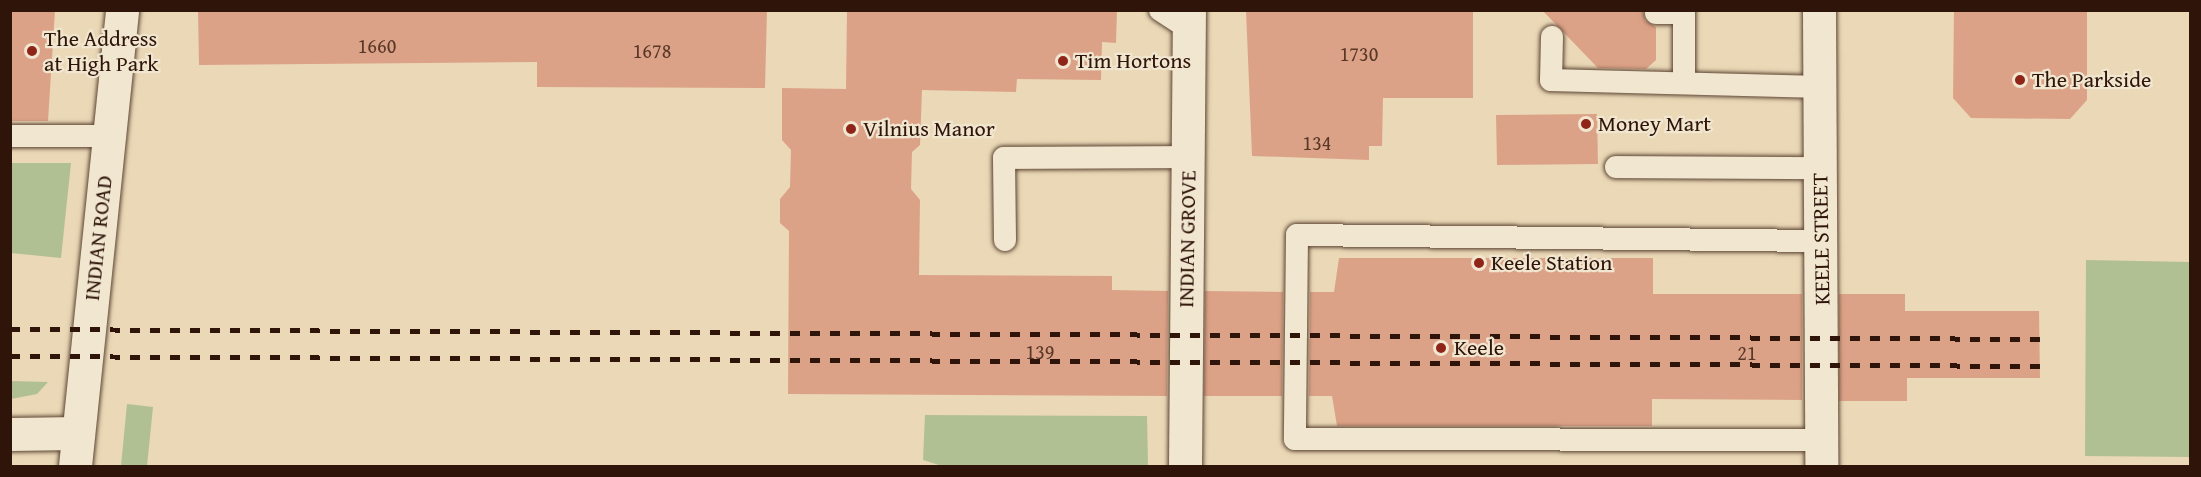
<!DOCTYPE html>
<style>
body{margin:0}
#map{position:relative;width:2201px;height:477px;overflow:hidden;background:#ead8b6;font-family:"Gentium Book Plus",serif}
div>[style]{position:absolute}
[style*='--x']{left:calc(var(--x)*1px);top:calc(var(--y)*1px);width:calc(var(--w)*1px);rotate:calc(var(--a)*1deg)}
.green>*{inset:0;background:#b1c092}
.building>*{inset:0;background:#dca287}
.roads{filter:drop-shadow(0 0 2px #5d4534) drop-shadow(0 0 2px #5d4534)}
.service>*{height:22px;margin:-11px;padding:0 11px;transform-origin:11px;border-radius:11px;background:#f1e6d0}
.minor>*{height:33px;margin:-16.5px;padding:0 16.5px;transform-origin:16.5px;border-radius:16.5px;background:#f1e6d0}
.secondary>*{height:33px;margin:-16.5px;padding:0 16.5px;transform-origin:16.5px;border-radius:16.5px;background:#f1e6d0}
.rail>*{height:4.5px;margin-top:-2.25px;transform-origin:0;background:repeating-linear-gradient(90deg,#2e1409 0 10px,transparent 0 20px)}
.dots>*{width:16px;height:16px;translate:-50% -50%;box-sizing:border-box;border:3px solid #f1e6d0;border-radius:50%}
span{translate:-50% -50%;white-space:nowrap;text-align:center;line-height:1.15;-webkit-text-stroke:4.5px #f1e6d0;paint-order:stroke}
.number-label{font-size:20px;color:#5a3828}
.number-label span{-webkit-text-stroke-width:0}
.poi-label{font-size:22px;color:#2e1409}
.left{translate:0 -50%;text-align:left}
.street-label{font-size:22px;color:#2e1409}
.frame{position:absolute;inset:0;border:12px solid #2e1409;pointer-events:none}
</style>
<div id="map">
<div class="green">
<i style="clip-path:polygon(10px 163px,71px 163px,61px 258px,11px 253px)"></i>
<i style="clip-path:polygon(2086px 260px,2190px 262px,2190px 457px,2085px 456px)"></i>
<i style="clip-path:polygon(11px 381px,48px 382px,37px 394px,11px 399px)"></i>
<i style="clip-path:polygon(127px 404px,153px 407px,147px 466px,121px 466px)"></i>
<i style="clip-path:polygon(925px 415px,1147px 416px,1148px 466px,942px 466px,923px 460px)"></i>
</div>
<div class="building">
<i style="clip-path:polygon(10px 10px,55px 10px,48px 121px,10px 121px)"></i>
<i style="clip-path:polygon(198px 10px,767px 10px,765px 88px,537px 87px,537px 62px,199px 65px)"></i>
<i style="clip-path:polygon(847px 10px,1117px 10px,1116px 43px,1102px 42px,1101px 80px,1017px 79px,1016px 92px,922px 90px,920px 145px,912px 152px,911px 189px,920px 200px,919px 275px,1112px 276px,1112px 290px,1168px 291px,1167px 396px,788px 394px,789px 231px,780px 223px,780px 199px,790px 187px,791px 150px,782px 140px,782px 88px,846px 89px)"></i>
<i style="clip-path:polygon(1246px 10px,1473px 10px,1473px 98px,1383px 98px,1382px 146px,1369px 146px,1369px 160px,1252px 156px)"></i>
<i style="clip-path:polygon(1542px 10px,1643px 10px,1645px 20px,1656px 27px,1656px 60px,1646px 69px,1598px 68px)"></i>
<i style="clip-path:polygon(1954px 10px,2087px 10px,2087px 100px,2070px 119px,1971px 118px,1953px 98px)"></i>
<i style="clip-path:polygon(1597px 114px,1598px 164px,1497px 165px,1496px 115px)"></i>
<i style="clip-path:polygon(1339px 258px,1653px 258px,1653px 294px,1802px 294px,1802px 400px,1652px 399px,1652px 426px,1337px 426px,1332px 396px,1309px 396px,1310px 292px,1334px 292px)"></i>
<i style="clip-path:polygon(1205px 291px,1283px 292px,1282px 396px,1204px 396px)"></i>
<i style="clip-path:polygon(1839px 294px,1905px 294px,1905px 311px,2039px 311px,2040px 378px,1907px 378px,1907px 401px,1839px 401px)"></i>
</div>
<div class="roads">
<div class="service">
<i style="--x:1160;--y:10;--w:35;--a:33"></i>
<i style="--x:1656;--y:13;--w:28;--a:0"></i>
<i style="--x:1552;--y:37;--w:43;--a:91.3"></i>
<i style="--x:1551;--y:80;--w:269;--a:1.5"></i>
<i style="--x:1684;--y:83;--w:73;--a:-90"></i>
<i style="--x:10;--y:136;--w:98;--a:0"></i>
<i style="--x:1616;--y:167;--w:204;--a:0.3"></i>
<i style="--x:1005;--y:240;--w:82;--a:-90.7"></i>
<i style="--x:1004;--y:158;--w:184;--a:-0.3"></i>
<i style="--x:1820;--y:241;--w:523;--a:-179.34"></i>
<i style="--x:1297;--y:235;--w:204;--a:90.6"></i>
<i style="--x:1295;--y:439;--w:526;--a:0.11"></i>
</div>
<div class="minor">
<i style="--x:10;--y:434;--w:67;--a:-0.9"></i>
<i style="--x:75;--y:466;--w:458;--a:-84.1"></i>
<i style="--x:1185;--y:466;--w:456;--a:-89.5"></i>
</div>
<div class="secondary">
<i style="--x:1819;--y:10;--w:456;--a:89.7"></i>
</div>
</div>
<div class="rail">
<i style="--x:10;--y:329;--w:2034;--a:0.28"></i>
<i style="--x:10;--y:356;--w:2033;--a:0.28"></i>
</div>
<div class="dots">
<i style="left:32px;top:51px;background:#8f2418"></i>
<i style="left:1063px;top:61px;background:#8f2418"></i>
<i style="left:2020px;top:80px;background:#8f2418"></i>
<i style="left:1586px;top:124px;background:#8f2418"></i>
<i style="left:851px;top:129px;background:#8f2418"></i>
<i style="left:1479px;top:263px;background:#8f2418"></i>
<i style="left:1441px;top:348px;background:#8f2418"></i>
</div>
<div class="number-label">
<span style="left:377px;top:45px">1660</span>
<span style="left:652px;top:50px">1678</span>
<span style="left:1359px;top:53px">1730</span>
<span style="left:1317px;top:142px">134</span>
<span style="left:1040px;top:351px">139</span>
<span style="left:1747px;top:352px">21</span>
</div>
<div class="poi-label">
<span class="left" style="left:44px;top:51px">The Address<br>at High Park</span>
<span class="left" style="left:1075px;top:61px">Tim Hortons</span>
<span class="left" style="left:2032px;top:80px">The Parkside</span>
<span class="left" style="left:1598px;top:124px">Money Mart</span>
<span class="left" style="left:863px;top:129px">Vilnius Manor</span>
<span class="left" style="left:1491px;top:263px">Keele Station</span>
<span class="left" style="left:1454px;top:348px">Keele</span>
</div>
<div class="street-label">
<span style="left:98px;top:238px;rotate:-84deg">INDIAN ROAD</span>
<span style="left:1187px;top:239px;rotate:-89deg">INDIAN GROVE</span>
<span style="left:1821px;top:239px;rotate:-91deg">KEELE STREET</span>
</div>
<div class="frame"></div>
</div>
